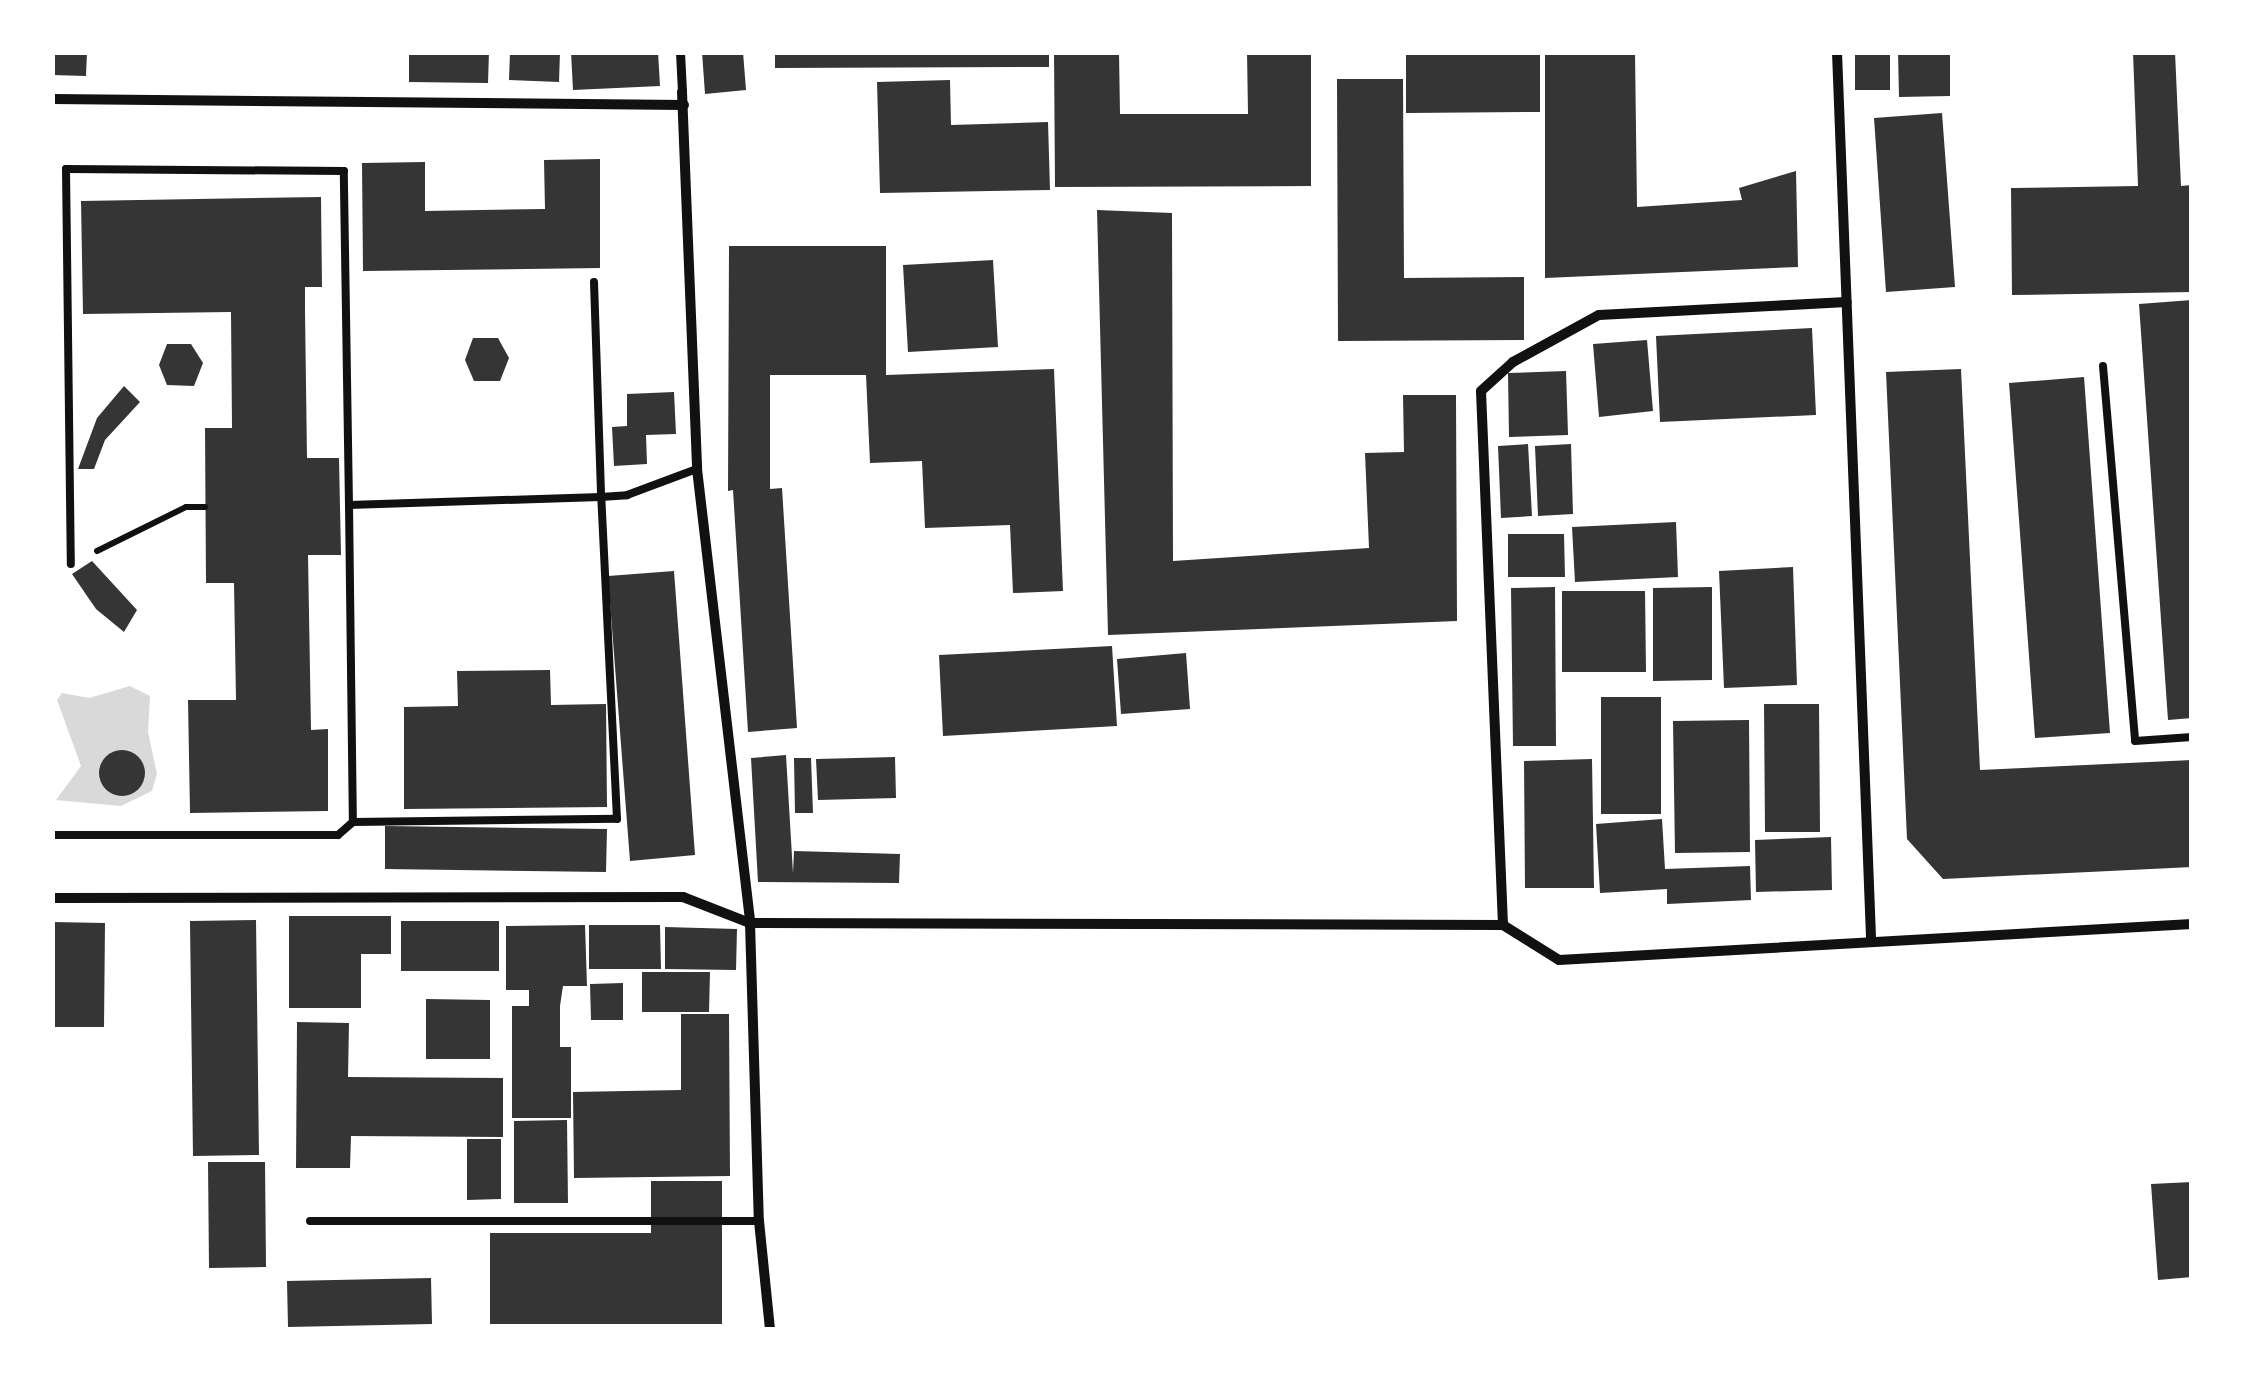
<!DOCTYPE html>
<style>
body{margin:0}
#map{position:relative;width:2244px;height:1382px;overflow:hidden;background:#fff;font-family:"Source Sans 3",sans-serif}
div>[style]{position:absolute}
[style*='--x']{left:calc(var(--x)*1px);top:calc(var(--y)*1px);width:calc(var(--w)*1px);rotate:calc(var(--a)*1deg)}
.water>*{inset:0;background:#d9d9d9}
.building>*{inset:0;background:#353535}
.round{border-radius:50%}
.path>*{height:6px;margin:-3px;padding:0 3px;transform-origin:3px;border-radius:3px;background:#111}
.service>*{height:8px;margin:-4px;padding:0 4px;transform-origin:4px;border-radius:4px;background:#111}
.pedestrian>*{height:9px;margin:-4.5px;padding:0 4.5px;transform-origin:4.5px;border-radius:4.5px;background:#111}
.minor>*{height:10px;margin:-5px;padding:0 5px;transform-origin:5px;border-radius:5px;background:#111}
span{translate:-50% -50%;white-space:nowrap;text-align:center;line-height:1.15;-webkit-text-stroke:10px #fff;paint-order:stroke}
.frame{position:absolute;inset:0;border:55px solid #fff;pointer-events:none}
</style>
<div id="map">
<div class="water">
<i style="clip-path:polygon(130px 686px,150px 696px,148px 732px,157px 774px,152px 791px,121px 806px,56px 800px,81px 766px,57px 700px,62px 693px,89px 698px)"></i>
</div>
<div class="building">
<i style="clip-path:polygon(52px 52px,87px 52px,86px 76px,52px 75px)"></i>
<i style="clip-path:polygon(409px 52px,489px 52px,488px 83px,409px 82px)"></i>
<i style="clip-path:polygon(510px 52px,560px 52px,559px 82px,509px 80px)"></i>
<i style="clip-path:polygon(571px 52px,658px 52px,660px 86px,573px 90px)"></i>
<i style="clip-path:polygon(702px 52px,743px 52px,746px 90px,705px 94px)"></i>
<i style="clip-path:polygon(775px 52px,1049px 52px,1049px 67px,775px 68px)"></i>
<i style="clip-path:polygon(1054px 52px,1119px 52px,1120px 114px,1248px 114px,1247px 52px,1311px 52px,1311px 186px,1055px 187px)"></i>
<i style="clip-path:polygon(1540px 52px,1540px 112px,1406px 113px,1406px 54px)"></i>
<i style="clip-path:polygon(1545px 52px,1635px 52px,1637px 207px,1742px 200px,1739px 188px,1796px 171px,1798px 267px,1545px 278px)"></i>
<i style="clip-path:polygon(1855px 52px,1890px 52px,1890px 90px,1855px 90px)"></i>
<i style="clip-path:polygon(1898px 52px,1950px 52px,1950px 96px,1899px 97px)"></i>
<i style="clip-path:polygon(2133px 52px,2175px 52px,2181px 186px,2192px 185px,2192px 292px,2012px 295px,2011px 188px,2138px 186px)"></i>
<i style="clip-path:polygon(1337px 79px,1403px 79px,1404px 278px,1524px 277px,1524px 340px,1338px 341px)"></i>
<i style="clip-path:polygon(950px 80px,951px 125px,1048px 122px,1050px 190px,880px 193px,877px 82px)"></i>
<i style="clip-path:polygon(1942px 113px,1955px 287px,1886px 292px,1874px 118px)"></i>
<i style="clip-path:polygon(600px 159px,600px 268px,363px 271px,362px 163px,425px 162px,425px 211px,545px 209px,544px 160px)"></i>
<i style="clip-path:polygon(321px 197px,322px 287px,305px 287px,305px 311px,307px 458px,339px 458px,341px 555px,308px 555px,311px 730px,328px 729px,328px 811px,190px 813px,188px 700px,236px 700px,234px 583px,206px 583px,205px 428px,232px 428px,231px 312px,83px 314px,81px 201px)"></i>
<i style="clip-path:polygon(1097px 210px,1172px 213px,1173px 561px,1369px 548px,1365px 453px,1404px 452px,1403px 395px,1456px 395px,1457px 621px,1108px 635px)"></i>
<i style="clip-path:polygon(729px 246px,886px 246px,886px 375px,1054px 369px,1063px 591px,1013px 593px,1010px 525px,925px 528px,922px 461px,870px 463px,866px 375px,770px 375px,770px 489px,782px 488px,797px 728px,748px 732px,733px 490px,728px 491px)"></i>
<i style="clip-path:polygon(993px 260px,998px 347px,908px 352px,903px 265px)"></i>
<i style="clip-path:polygon(2192px 300px,2192px 718px,2168px 720px,2139px 304px)"></i>
<i style="clip-path:polygon(1812px 328px,1816px 415px,1660px 422px,1656px 336px)"></i>
<i style="clip-path:polygon(473px 338px,498px 338px,509px 358px,500px 381px,474px 381px,465px 360px)"></i>
<i style="clip-path:polygon(1647px 340px,1653px 411px,1599px 417px,1593px 344px)"></i>
<i style="clip-path:polygon(167px 344px,191px 344px,203px 363px,194px 386px,167px 385px,159px 365px)"></i>
<i style="clip-path:polygon(1961px 369px,1980px 770px,2192px 760px,2192px 867px,1943px 879px,1907px 839px,1886px 372px)"></i>
<i style="clip-path:polygon(1566px 371px,1568px 435px,1509px 437px,1508px 373px)"></i>
<i style="clip-path:polygon(2084px 377px,2110px 733px,2035px 738px,2009px 383px)"></i>
<i style="clip-path:polygon(124px 386px,140px 402px,105px 440px,94px 469px,78px 469px,97px 418px)"></i>
<i style="clip-path:polygon(674px 392px,676px 434px,646px 435px,647px 464px,614px 466px,612px 427px,627px 426px,627px 394px)"></i>
<i style="clip-path:polygon(1528px 444px,1532px 516px,1501px 518px,1498px 446px)"></i>
<i style="clip-path:polygon(1571px 444px,1573px 514px,1538px 516px,1535px 446px)"></i>
<i style="clip-path:polygon(1676px 522px,1678px 577px,1575px 582px,1572px 527px)"></i>
<i style="clip-path:polygon(1508px 534px,1564px 534px,1565px 577px,1508px 577px)"></i>
<i style="clip-path:polygon(92px 561px,137px 610px,124px 632px,96px 609px,72px 574px)"></i>
<i style="clip-path:polygon(1793px 567px,1797px 685px,1724px 688px,1719px 571px)"></i>
<i style="clip-path:polygon(674px 571px,695px 855px,630px 861px,608px 576px)"></i>
<i style="clip-path:polygon(1555px 587px,1556px 746px,1513px 746px,1511px 588px)"></i>
<i style="clip-path:polygon(1712px 587px,1712px 680px,1653px 681px,1653px 588px)"></i>
<i style="clip-path:polygon(1562px 591px,1645px 591px,1646px 672px,1562px 672px)"></i>
<i style="clip-path:polygon(1112px 646px,1117px 726px,943px 736px,939px 655px)"></i>
<i style="clip-path:polygon(1186px 653px,1190px 709px,1121px 714px,1117px 659px)"></i>
<i style="clip-path:polygon(550px 670px,551px 705px,606px 704px,607px 807px,404px 809px,404px 707px,458px 706px,457px 671px)"></i>
<i style="clip-path:polygon(1601px 697px,1661px 697px,1661px 814px,1601px 814px)"></i>
<i style="clip-path:polygon(1764px 704px,1819px 704px,1820px 832px,1765px 832px)"></i>
<i style="clip-path:polygon(1749px 720px,1750px 852px,1675px 853px,1673px 721px)"></i>
<i class="round" style="left:99px;top:750px;width:46px;height:46px"></i>
<i style="clip-path:polygon(786px 755px,793px 873px,794px 851px,900px 854px,899px 883px,758px 882px,751px 758px)"></i>
<i style="clip-path:polygon(895px 757px,896px 798px,818px 800px,816px 759px)"></i>
<i style="clip-path:polygon(794px 758px,811px 758px,813px 813px,795px 813px)"></i>
<i style="clip-path:polygon(1592px 759px,1594px 888px,1525px 888px,1524px 761px)"></i>
<i style="clip-path:polygon(1662px 819px,1665px 869px,1750px 866px,1751px 900px,1667px 904px,1667px 889px,1600px 893px,1596px 824px)"></i>
<i style="clip-path:polygon(385px 826px,607px 829px,606px 872px,385px 869px)"></i>
<i style="clip-path:polygon(1831px 837px,1832px 890px,1756px 892px,1755px 840px)"></i>
<i style="clip-path:polygon(289px 916px,391px 916px,391px 954px,361px 954px,361px 1008px,289px 1008px)"></i>
<i style="clip-path:polygon(256px 920px,259px 1155px,193px 1156px,190px 921px)"></i>
<i style="clip-path:polygon(401px 921px,499px 921px,499px 971px,401px 971px)"></i>
<i style="clip-path:polygon(52px 922px,105px 923px,104px 1027px,52px 1027px)"></i>
<i style="clip-path:polygon(585px 925px,587px 986px,563px 986px,560px 1006px,560px 1047px,571px 1047px,571px 1118px,512px 1118px,512px 1006px,529px 1006px,529px 990px,506px 990px,506px 926px)"></i>
<i style="clip-path:polygon(589px 925px,660px 925px,661px 969px,589px 969px)"></i>
<i style="clip-path:polygon(665px 927px,737px 929px,736px 970px,665px 969px)"></i>
<i style="clip-path:polygon(642px 972px,710px 972px,709px 1012px,642px 1012px)"></i>
<i style="clip-path:polygon(623px 983px,623px 1020px,591px 1020px,590px 984px)"></i>
<i style="clip-path:polygon(426px 999px,490px 1000px,490px 1059px,426px 1059px)"></i>
<i style="clip-path:polygon(681px 1014px,729px 1014px,730px 1176px,574px 1178px,573px 1092px,681px 1090px)"></i>
<i style="clip-path:polygon(297px 1022px,349px 1023px,348px 1077px,503px 1078px,503px 1137px,351px 1136px,350px 1168px,296px 1168px)"></i>
<i style="clip-path:polygon(567px 1120px,568px 1203px,514px 1203px,514px 1121px)"></i>
<i style="clip-path:polygon(467px 1139px,501px 1139px,501px 1199px,467px 1200px)"></i>
<i style="clip-path:polygon(208px 1162px,265px 1162px,266px 1267px,209px 1268px)"></i>
<i style="clip-path:polygon(651px 1181px,722px 1181px,722px 1324px,490px 1324px,490px 1233px,651px 1233px)"></i>
<i style="clip-path:polygon(2192px 1182px,2192px 1277px,2158px 1280px,2151px 1184px)"></i>
<i style="clip-path:polygon(431px 1278px,432px 1324px,288px 1327px,287px 1281px)"></i>
</div>
<div class="path">
<i style="--x:97;--y:551;--w:99;--a:-26.3"></i>
<i style="--x:186;--y:507;--w:19;--a:0"></i>
</div>
<div class="service">
<i style="--x:594;--y:282;--w:215;--a:88.1"></i>
<i style="--x:601;--y:497;--w:26;--a:-4"></i>
<i style="--x:627;--y:495;--w:75;--a:-20.4"></i>
<i style="--x:2103;--y:366;--w:376;--a:85.1"></i>
<i style="--x:2135;--y:741;--w:57;--a:-4"></i>
<i style="--x:349;--y:505;--w:317;--a:89.3"></i>
<i style="--x:52;--y:835;--w:286;--a:0"></i>
<i style="--x:338;--y:835;--w:20;--a:-41"></i>
<i style="--x:353;--y:822;--w:264;--a:-0.7"></i>
<i style="--x:617;--y:819;--w:322;--a:-92.8"></i>
<i style="--x:601;--y:497;--w:252;--a:178.2"></i>
<i style="--x:349;--y:505;--w:334;--a:-90.9"></i>
<i style="--x:344;--y:171;--w:278;--a:-179.6"></i>
<i style="--x:66;--y:169;--w:395;--a:89.3"></i>
<i style="--x:310;--y:1221;--w:449;--a:0"></i>
</div>
<div class="pedestrian">
<i style="--x:680;--y:52;--w:40;--a:87.1"></i>
</div>
<div class="minor">
<i style="--x:1837;--y:52;--w:888;--a:87.8"></i>
<i style="--x:682;--y:92;--w:377;--a:87.7"></i>
<i style="--x:697;--y:469;--w:457;--a:83.3"></i>
<i style="--x:750;--y:923;--w:298;--a:88.3"></i>
<i style="--x:759;--y:1221;--w:110;--a:84.2"></i>
<i style="--x:52;--y:99;--w:632;--a:0.54"></i>
<i style="--x:52;--y:898;--w:631;--a:-0.09"></i>
<i style="--x:683;--y:897;--w:72;--a:21.2"></i>
<i style="--x:750;--y:923;--w:753;--a:0.15"></i>
<i style="--x:1503;--y:925;--w:66;--a:32"></i>
<i style="--x:1559;--y:960;--w:634;--a:-3.26"></i>
<i style="--x:1503;--y:925;--w:534;--a:-92.36"></i>
<i style="--x:1481;--y:391;--w:43;--a:-42.2"></i>
<i style="--x:1513;--y:362;--w:98;--a:-28.7"></i>
<i style="--x:1599;--y:315;--w:248;--a:-3"></i>
</div>
<div class="frame"></div>
</div>
